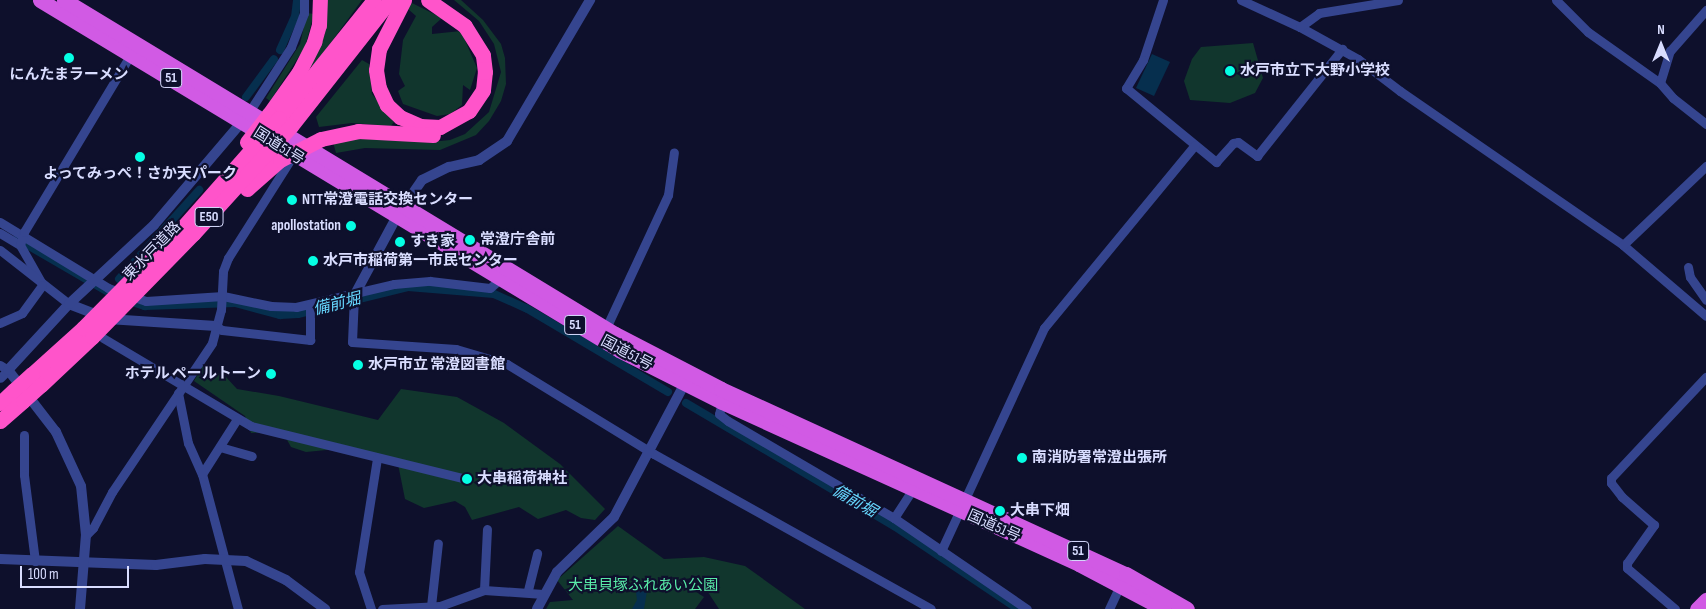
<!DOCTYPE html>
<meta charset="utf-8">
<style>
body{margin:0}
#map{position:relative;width:1706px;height:609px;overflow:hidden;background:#0e102c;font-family:"Sofia Sans Condensed","Noto Sans JP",sans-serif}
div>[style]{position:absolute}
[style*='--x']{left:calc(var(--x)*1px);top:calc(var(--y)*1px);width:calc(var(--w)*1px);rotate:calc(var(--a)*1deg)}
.green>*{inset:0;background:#11362d}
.water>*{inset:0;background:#062f4e}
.canal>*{height:8px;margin:-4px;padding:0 4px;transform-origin:4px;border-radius:4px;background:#062f4e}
.minor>*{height:9px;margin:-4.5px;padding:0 4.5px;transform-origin:4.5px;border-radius:4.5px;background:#35458f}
.tertiary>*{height:10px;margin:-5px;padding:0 5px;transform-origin:5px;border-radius:5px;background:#35458f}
.trunk>*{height:15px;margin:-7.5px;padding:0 7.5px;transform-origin:7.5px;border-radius:7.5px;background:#d15ae4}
.motorway>*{height:15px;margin:-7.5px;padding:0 7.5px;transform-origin:7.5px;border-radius:7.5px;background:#ff54ca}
.motorway-bridge>*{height:15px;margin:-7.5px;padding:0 7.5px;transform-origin:7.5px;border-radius:7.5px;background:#ff54ca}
.dots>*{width:14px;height:14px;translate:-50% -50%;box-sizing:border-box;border:2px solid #0e102c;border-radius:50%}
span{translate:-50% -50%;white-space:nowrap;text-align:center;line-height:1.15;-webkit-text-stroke:4.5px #0e102c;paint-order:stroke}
.shield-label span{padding:1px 4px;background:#0e102c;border:1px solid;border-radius:4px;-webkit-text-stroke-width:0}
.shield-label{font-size:14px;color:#d9ddff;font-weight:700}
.poi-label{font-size:15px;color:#d9ddff;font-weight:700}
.left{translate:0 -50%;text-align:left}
.right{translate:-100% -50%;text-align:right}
.street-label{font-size:15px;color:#d9ddff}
.park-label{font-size:15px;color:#59eba8}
.water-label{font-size:16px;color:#67d8ff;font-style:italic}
.north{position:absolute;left:1636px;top:20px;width:50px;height:50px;-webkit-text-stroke:4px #0e102c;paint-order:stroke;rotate:0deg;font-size:14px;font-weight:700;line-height:20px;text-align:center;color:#d9ddff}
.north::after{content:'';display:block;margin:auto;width:18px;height:22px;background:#d9ddff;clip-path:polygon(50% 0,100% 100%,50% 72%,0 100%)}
.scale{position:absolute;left:20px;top:566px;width:109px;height:22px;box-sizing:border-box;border:2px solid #d9ddff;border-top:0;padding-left:6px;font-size:15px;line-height:18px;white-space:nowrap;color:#d9ddff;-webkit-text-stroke:4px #0e102c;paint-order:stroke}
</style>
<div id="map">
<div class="green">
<i style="clip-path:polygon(324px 0,362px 0,313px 67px,310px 65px,325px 34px)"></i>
<i style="clip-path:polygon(454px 0,461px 0,483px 20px,501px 44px,505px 58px,506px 84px,501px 101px,489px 121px,476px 135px,440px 150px,365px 148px,336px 153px,333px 142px,345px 138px,431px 142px,450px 140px,465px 134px,489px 112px,501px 72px,494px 44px,479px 21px)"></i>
<i style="clip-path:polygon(412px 3px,442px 18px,432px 27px,432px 34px,461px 31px,477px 68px,470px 90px,463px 85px,462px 105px,450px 114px,437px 116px,403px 104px,398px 91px,405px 86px,399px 74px,403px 40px,416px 16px,408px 9px)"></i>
<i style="clip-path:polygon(307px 13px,314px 14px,305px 47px,270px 101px,266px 98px,300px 44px)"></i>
<i style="clip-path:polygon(1253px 43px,1263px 78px,1255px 93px,1230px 103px,1190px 100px,1184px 81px,1192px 59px,1201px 47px)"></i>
<i style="clip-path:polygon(362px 60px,369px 64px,372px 94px,394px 122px,391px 126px,352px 123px,319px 127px,316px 117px)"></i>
<i style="clip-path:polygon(203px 365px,226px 377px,237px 389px,279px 396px,378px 420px,401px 389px,457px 397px,504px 423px,560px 464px,605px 509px,595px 520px,581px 518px,566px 510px,538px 519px,519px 507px,472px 520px,465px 507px,455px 501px,424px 508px,405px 499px,397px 459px,347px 448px,306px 452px,291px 447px,282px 431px,251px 433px,245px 416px,194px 381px)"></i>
<i style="clip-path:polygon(618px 526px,664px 559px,704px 557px,745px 566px,805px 609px,719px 609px,698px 577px,678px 580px,704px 597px,695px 609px,546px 609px,550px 602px,573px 600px,557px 580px)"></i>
</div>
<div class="water">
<i style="clip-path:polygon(1152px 54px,1170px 62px,1154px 96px,1136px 88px)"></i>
<i style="clip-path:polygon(635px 585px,647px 591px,644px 609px,632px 609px,637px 600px)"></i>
</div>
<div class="canal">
<i style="--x:280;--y:50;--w:36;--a:-66"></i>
<i style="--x:295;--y:17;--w:17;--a:-83"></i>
<i style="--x:246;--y:97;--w:47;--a:-53.6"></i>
<i style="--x:17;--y:239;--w:113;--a:30.2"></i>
<i style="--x:119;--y:279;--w:120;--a:-48"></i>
<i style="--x:126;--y:300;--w:20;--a:18"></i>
<i style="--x:145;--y:306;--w:90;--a:-1.9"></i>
<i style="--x:235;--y:303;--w:47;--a:14.9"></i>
<i style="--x:280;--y:315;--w:18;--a:-3"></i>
<i style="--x:298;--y:314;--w:113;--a:-13.8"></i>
<i style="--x:408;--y:287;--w:86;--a:4.7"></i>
<i style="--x:494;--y:294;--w:35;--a:24"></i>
<i style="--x:526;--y:308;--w:165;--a:30.6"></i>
<i style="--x:686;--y:403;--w:242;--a:30.6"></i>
<i style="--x:894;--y:526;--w:149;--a:33.8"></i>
</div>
<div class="minor">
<i style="--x:1163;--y:0;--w:63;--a:108.4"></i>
<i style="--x:1143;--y:60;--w:33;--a:121"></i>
<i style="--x:1126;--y:88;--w:117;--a:39.4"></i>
<i style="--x:1216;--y:162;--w:25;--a:-48"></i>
<i style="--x:1233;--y:143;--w:5;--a:-11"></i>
<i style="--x:1238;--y:142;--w:24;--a:36"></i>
<i style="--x:1257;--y:156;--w:137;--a:-51.5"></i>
<i style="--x:1241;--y:0;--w:65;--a:24.6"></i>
<i style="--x:1300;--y:27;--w:66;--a:28.9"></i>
<i style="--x:1358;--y:59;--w:53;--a:37.3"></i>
<i style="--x:1400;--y:91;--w:271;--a:34.6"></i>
<i style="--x:1623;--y:245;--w:109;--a:40.5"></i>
<i style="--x:1556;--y:0;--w:45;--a:45"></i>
<i style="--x:1588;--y:32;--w:88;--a:35.3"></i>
<i style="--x:1660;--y:83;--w:20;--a:49"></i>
<i style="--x:1673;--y:98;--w:42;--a:38.2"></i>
<i style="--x:1300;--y:27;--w:24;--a:-36"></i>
<i style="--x:1319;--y:13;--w:80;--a:-9.3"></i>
<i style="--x:1660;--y:83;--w:34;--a:-73"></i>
<i style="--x:1670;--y:51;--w:55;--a:-48.7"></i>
<i style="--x:249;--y:112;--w:77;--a:-57.1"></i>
<i style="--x:291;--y:47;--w:36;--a:-69"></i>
<i style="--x:304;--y:13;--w:13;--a:-90"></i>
<i style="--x:0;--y:222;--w:127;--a:31.4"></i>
<i style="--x:108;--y:288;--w:40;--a:18.9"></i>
<i style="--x:146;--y:301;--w:77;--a:-3.7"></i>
<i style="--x:223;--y:296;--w:49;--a:11.8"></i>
<i style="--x:271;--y:306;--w:25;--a:2"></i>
<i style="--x:296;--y:307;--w:101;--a:-13.2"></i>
<i style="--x:394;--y:284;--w:36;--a:-5"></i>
<i style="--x:430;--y:281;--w:60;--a:6.7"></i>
<i style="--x:490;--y:288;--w:13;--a:-42"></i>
<i style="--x:0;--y:233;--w:23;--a:31"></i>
<i style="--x:20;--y:245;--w:43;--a:60.4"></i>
<i style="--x:20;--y:245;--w:14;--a:-73"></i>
<i style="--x:24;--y:232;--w:208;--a:-59"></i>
<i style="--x:1623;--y:245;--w:115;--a:-43.6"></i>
<i style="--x:0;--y:250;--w:88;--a:38"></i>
<i style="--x:1688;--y:267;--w:10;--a:79"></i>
<i style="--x:1690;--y:277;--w:28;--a:55"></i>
<i style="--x:354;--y:296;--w:46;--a:92.5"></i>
<i style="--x:352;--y:342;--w:104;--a:3.9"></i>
<i style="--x:456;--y:349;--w:53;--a:16.4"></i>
<i style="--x:507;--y:364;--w:172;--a:31.5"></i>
<i style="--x:654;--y:454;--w:317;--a:29.2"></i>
<i style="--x:0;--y:323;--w:24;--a:-24"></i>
<i style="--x:22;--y:313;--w:34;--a:-54"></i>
<i style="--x:216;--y:326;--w:7;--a:34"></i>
<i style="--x:222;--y:330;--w:89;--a:6.5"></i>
<i style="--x:310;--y:340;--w:36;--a:-90"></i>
<i style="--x:606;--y:328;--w:147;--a:-65"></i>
<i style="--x:668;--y:195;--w:43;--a:-82.1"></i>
<i style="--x:103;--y:338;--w:172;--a:30.7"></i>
<i style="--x:251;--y:426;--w:217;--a:13.8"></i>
<i style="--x:0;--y:365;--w:9;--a:32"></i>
<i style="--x:8;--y:370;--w:11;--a:135"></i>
<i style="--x:178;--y:393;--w:51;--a:78.7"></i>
<i style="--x:188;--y:443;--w:34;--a:66"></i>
<i style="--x:202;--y:474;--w:140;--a:75.1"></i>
<i style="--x:722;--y:402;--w:12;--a:104"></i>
<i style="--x:719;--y:414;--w:11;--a:38"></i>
<i style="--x:728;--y:421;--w:192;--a:30.3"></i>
<i style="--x:894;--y:518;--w:161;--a:34.4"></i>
<i style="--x:24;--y:435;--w:40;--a:90"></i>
<i style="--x:24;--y:475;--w:87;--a:82.7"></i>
<i style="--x:220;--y:447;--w:33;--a:16"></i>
<i style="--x:202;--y:474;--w:65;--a:-57.5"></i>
<i style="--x:894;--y:518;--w:35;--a:-57"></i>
<i style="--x:86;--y:535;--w:10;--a:-45"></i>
<i style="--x:93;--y:528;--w:41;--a:-62.2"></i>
<i style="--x:112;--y:492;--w:179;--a:-56.1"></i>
<i style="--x:212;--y:343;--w:34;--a:-75"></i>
<i style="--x:221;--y:310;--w:39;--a:-87"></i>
<i style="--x:223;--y:271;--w:14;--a:-69"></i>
<i style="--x:228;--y:258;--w:120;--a:-57.6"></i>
<i style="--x:941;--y:551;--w:246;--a:-65.2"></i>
<i style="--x:1044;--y:328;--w:237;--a:-50.5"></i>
<i style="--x:484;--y:590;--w:61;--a:-87.2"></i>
<i style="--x:528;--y:590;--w:38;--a:-76"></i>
<i style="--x:431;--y:606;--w:63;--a:-83.7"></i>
<i style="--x:371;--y:609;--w:39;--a:-108"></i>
<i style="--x:359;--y:572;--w:115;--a:-81"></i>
<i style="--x:382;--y:609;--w:58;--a:-3"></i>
<i style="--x:440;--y:606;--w:47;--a:-20"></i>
<i style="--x:484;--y:590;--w:59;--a:3.9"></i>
<i style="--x:1109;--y:609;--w:26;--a:-65"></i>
<i style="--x:1675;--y:609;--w:63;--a:-139.5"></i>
<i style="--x:1627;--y:568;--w:5;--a:-90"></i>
<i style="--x:1627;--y:563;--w:47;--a:-54.6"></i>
<i style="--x:1654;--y:525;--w:43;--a:-138.8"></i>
<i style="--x:1622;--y:497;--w:18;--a:-128"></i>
<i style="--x:1611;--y:483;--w:5;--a:-90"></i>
<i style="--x:1611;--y:478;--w:139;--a:-46.8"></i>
</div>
<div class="tertiary">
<i style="--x:354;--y:296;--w:91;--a:-61.7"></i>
<i style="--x:397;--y:216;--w:44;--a:-55.2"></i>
<i style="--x:422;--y:180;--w:30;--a:-26"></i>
<i style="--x:449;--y:167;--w:31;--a:-13"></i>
<i style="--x:479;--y:160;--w:34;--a:-34"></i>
<i style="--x:507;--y:141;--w:164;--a:-59.5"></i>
<i style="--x:69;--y:304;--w:42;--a:21"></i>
<i style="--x:108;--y:319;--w:108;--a:3.7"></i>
<i style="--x:0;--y:559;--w:156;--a:2.2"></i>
<i style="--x:156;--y:565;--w:49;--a:-7"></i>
<i style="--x:205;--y:559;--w:41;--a:2.8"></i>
<i style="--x:246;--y:561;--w:44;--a:25.4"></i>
<i style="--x:286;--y:580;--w:49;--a:36.6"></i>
<i style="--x:80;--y:609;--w:74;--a:-85.4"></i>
<i style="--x:86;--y:535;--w:49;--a:-95.8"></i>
<i style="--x:81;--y:486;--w:60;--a:-114.8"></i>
<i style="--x:56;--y:432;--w:78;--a:-127.7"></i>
<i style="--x:8;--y:370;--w:90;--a:-47.3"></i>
<i style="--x:69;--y:304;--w:116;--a:-42.9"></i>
<i style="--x:154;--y:225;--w:140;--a:-49.6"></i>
<i style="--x:537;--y:609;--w:42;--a:-61.6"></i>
<i style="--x:557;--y:572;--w:79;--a:-44"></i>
<i style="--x:614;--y:517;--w:156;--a:-62.1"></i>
</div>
<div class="trunk">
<i style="--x:40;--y:0;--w:677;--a:31.15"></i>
<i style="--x:619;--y:350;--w:115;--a:26.8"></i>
<i style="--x:722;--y:402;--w:392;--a:24.4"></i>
<i style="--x:1079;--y:564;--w:96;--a:27.9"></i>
<i style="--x:64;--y:0;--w:644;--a:31.22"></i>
<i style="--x:615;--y:334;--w:119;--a:27.4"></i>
<i style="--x:721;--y:389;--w:445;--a:24.6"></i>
<i style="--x:1126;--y:574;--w:70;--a:29.8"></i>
<i style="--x:1697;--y:609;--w:13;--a:-45"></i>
</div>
<div class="motorway">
<i style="--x:404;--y:0;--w:55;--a:117"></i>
<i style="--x:379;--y:49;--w:21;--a:98"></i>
<i style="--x:376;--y:70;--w:18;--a:81"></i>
<i style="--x:379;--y:88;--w:19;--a:65"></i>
<i style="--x:387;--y:105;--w:18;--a:43"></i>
<i style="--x:400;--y:117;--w:22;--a:24"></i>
<i style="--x:420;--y:126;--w:20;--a:3"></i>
<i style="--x:440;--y:127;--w:33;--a:-29"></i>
<i style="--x:469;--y:111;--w:25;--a:-56"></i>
<i style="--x:483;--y:90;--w:18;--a:-84"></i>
<i style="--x:485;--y:72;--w:17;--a:-97"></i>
<i style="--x:483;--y:55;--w:34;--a:-122"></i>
<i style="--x:465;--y:26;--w:45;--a:-144.9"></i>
<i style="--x:269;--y:114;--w:52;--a:-54.5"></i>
<i style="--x:299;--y:72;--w:34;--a:-63"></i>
<i style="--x:314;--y:42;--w:18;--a:-74"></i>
<i style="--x:319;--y:25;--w:25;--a:-88"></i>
<i style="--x:279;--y:118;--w:151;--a:-51.2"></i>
<i style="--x:291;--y:126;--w:160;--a:-51.8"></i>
<i style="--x:321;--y:139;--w:38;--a:-12"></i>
<i style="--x:358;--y:131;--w:75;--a:3.1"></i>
<i style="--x:32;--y:374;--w:69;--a:-42"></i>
<i style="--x:41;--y:385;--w:70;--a:-43.3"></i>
<i style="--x:0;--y:403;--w:19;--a:-43"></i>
<i style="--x:0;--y:421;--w:30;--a:-41"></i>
</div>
<div class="motorway-bridge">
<i style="--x:247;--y:142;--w:36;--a:-52"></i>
<i style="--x:247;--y:189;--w:44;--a:-41.3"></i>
<i style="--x:280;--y:160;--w:46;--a:-27.1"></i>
<i style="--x:83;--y:328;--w:142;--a:-45.3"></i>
<i style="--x:183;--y:227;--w:145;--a:-48.6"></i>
<i style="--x:92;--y:337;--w:144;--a:-45.6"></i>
<i style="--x:193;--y:234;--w:146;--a:-47.8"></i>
<i style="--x:14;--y:390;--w:24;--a:-42"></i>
<i style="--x:23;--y:401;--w:24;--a:-42"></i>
</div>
<div class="dots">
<i style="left:69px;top:58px;background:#05ffe4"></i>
<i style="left:1230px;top:71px;background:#05ffe4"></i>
<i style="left:140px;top:157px;background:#05ffe4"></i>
<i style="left:292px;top:200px;background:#05ffe4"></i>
<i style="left:351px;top:226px;background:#05ffe4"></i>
<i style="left:470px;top:240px;background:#05ffe4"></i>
<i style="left:400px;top:242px;background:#05ffe4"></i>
<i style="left:313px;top:261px;background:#05ffe4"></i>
<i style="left:358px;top:365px;background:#05ffe4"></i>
<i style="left:271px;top:374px;background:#05ffe4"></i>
<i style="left:1022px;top:458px;background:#05ffe4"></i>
<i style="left:467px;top:479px;background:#05ffe4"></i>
<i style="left:1000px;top:511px;background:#05ffe4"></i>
</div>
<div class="shield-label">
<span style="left:171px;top:78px">51</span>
<span style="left:209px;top:217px">E50</span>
<span style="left:575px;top:325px">51</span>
<span style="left:1078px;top:551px">51</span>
</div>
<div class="poi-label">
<span class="left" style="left:1240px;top:71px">水戸市立下大野小学校</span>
<span style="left:69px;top:75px">にんたまラーメン</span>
<span style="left:140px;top:174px">よってみっぺ！さか天パーク</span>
<span class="left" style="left:302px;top:200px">NTT常澄電話交換センター</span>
<span class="right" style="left:341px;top:226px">apollostation</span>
<span class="left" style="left:480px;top:240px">常澄庁舎前</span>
<span class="left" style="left:410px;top:242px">すき家</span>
<span class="left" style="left:323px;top:261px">水戸市稲荷第一市民センター</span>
<span class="left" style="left:368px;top:365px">水戸市立 常澄図書館</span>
<span class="right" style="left:261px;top:374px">ホテル ペールトーン</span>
<span class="left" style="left:1032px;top:458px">南消防署常澄出張所</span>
<span class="left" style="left:477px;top:479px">大串稲荷神社</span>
<span class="left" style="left:1010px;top:511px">大串下畑</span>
</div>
<div class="street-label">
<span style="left:279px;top:146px;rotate:32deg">国道51号</span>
<span style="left:152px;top:251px;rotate:-46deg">東水戸道路</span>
<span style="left:627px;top:353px;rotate:28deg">国道51号</span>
<span style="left:994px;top:526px;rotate:24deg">国道51号</span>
</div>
<div class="park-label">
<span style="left:643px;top:586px">大串貝塚ふれあい公園</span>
</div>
<div class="water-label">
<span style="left:337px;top:305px;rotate:-14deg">備前堀</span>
<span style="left:854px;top:502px;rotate:30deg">備前堀</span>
</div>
<div class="north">N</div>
<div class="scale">100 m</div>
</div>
